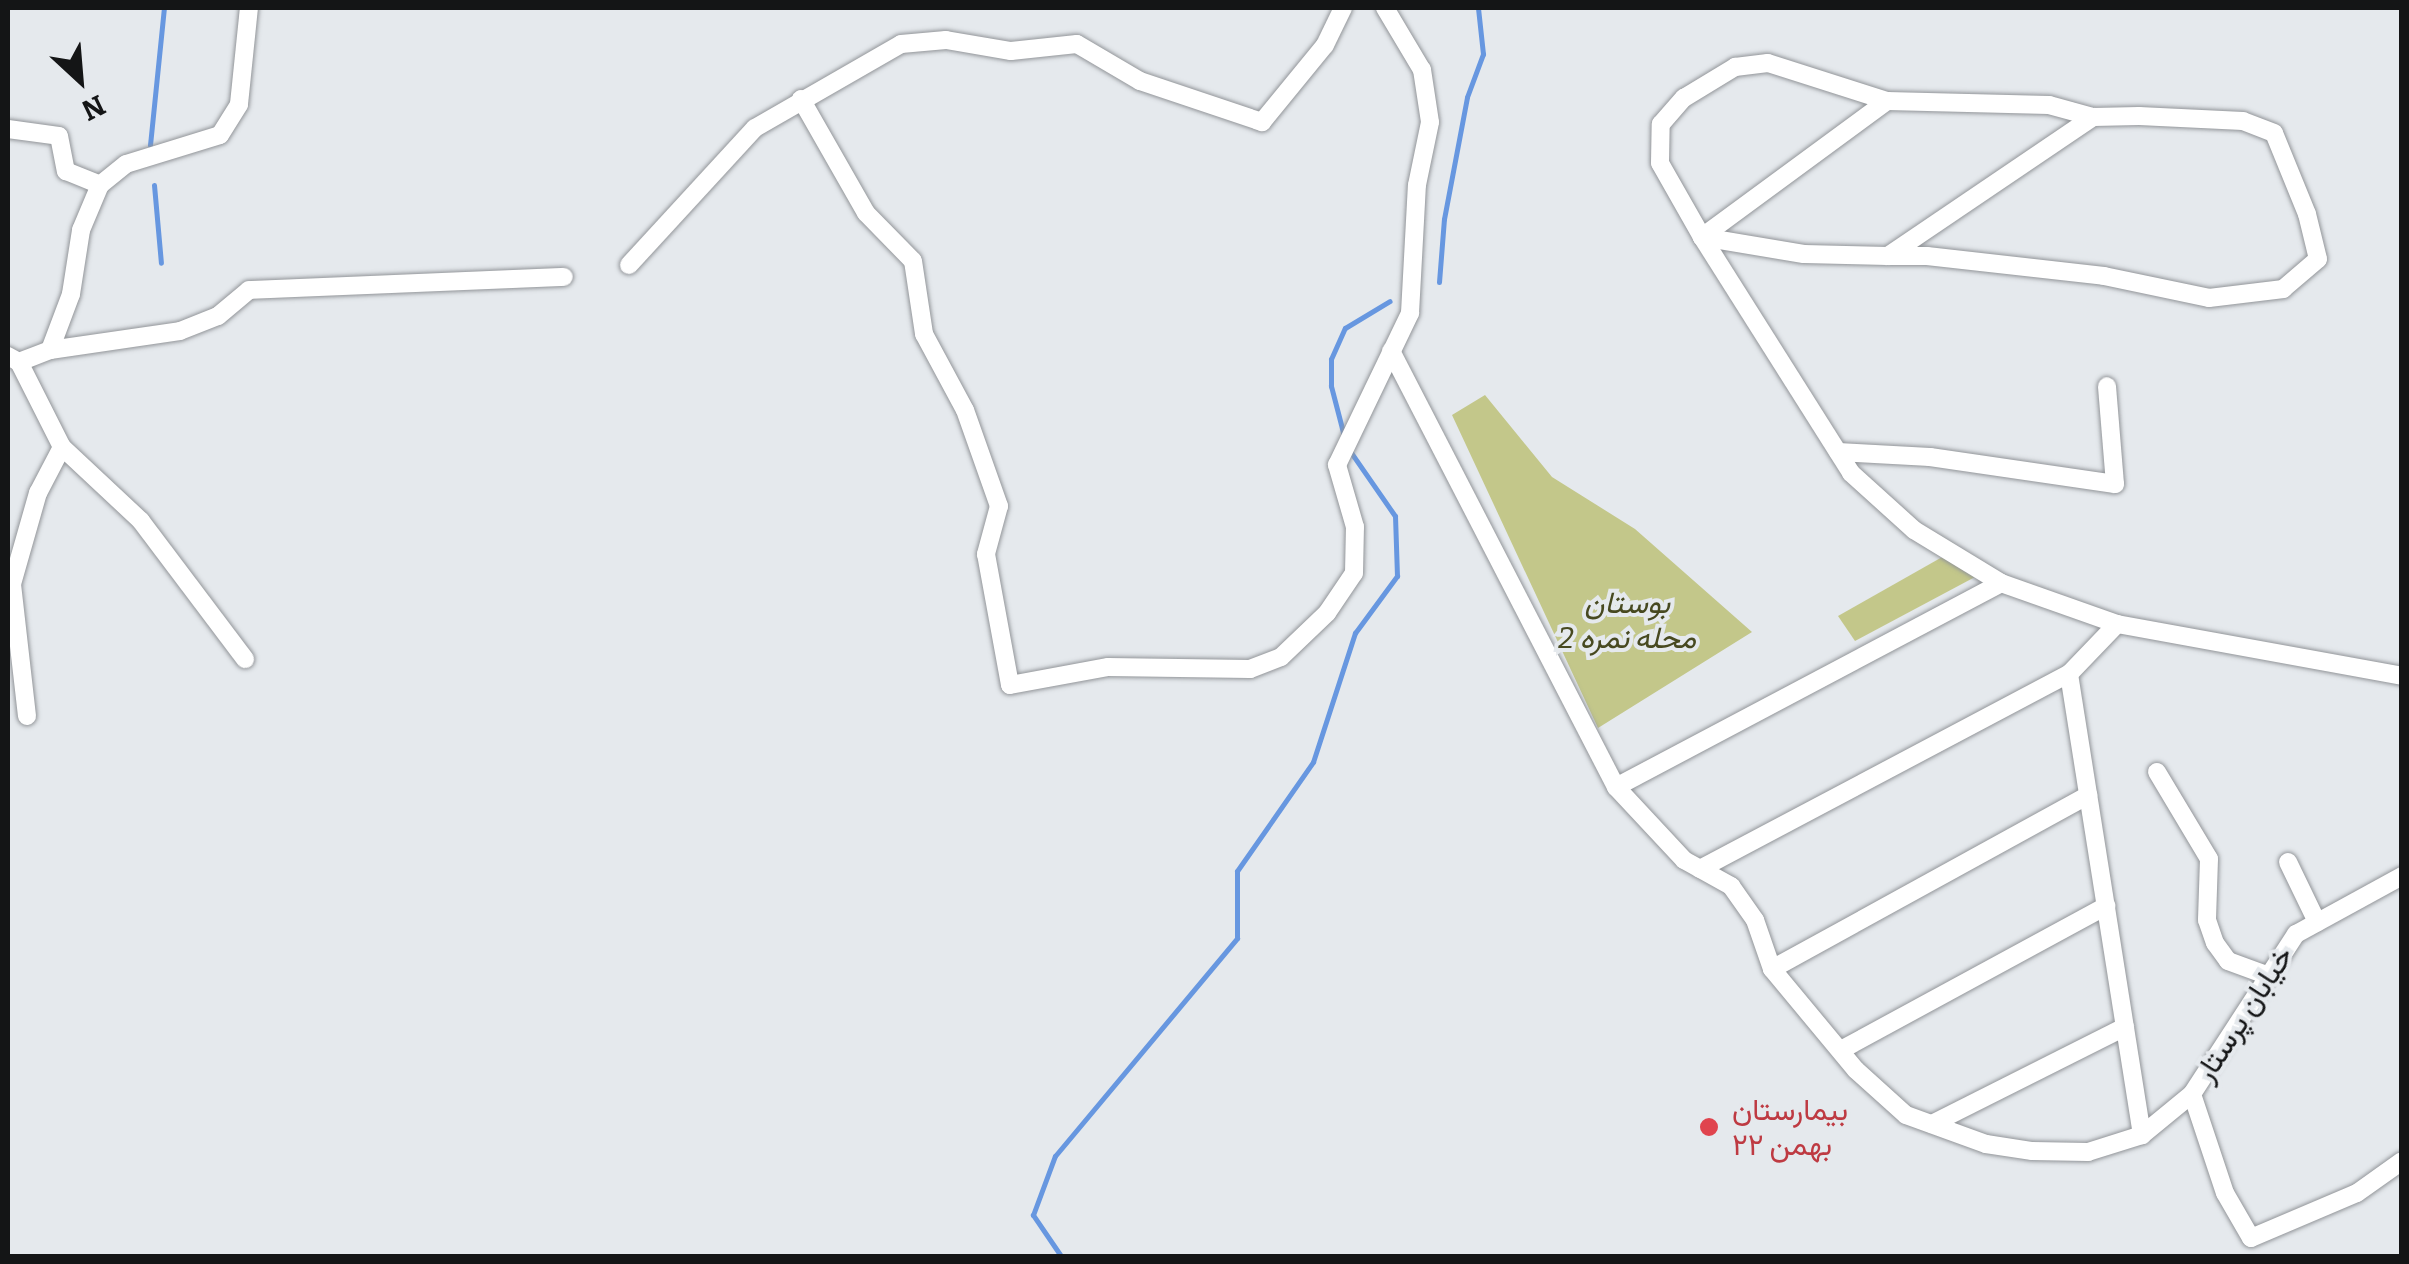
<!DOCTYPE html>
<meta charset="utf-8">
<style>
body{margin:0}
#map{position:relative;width:2409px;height:1264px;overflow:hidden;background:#e5e9ed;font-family:Bitter,Vazirmatn,serif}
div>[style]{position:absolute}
.green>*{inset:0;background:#c3c78a}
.stream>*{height:5px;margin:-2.5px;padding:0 2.5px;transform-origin:2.5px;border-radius:2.5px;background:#6797e0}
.roads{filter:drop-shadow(0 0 2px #929599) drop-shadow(0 0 2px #929599)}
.minor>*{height:18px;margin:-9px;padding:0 9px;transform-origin:9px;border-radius:9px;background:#fff}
.dots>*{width:28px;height:28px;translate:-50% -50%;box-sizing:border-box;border:5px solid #e5e9ed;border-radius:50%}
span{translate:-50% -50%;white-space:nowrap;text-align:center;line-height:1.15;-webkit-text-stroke:8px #e5e9ed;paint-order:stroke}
.park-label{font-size:30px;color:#474920;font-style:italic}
.street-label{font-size:30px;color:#141516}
.health-label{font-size:30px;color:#be3a42}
.left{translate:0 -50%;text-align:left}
.frame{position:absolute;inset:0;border:10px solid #141516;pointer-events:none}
.north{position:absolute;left:30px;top:30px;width:100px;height:100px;-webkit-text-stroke:8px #e5e9ed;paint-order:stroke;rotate:154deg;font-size:28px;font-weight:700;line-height:40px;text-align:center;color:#141516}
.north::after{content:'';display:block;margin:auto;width:35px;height:45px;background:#141516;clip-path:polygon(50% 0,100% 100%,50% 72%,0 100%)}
</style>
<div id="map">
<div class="green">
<i style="clip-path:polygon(1485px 395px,1552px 477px,1635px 529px,1752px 632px,1598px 728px,1452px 415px)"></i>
<i style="clip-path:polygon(1944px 556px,1975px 577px,1855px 641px,1838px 616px)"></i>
</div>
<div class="stream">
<i style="left:150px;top:145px;width:138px;rotate:-84.2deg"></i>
<i style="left:154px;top:185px;width:78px;rotate:84.9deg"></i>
<i style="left:1439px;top:282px;width:63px;rotate:-85.5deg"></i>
<i style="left:1444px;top:219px;width:124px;rotate:-79.3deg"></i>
<i style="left:1467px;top:97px;width:46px;rotate:-69.6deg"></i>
<i style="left:1483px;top:54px;width:46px;rotate:-96.2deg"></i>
<i style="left:1344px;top:436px;width:52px;rotate:-104.6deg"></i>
<i style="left:1331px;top:386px;width:27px;rotate:-90deg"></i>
<i style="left:1331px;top:359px;width:34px;rotate:-66deg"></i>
<i style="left:1345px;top:328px;width:52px;rotate:-31deg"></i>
<i style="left:1061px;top:1256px;width:50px;rotate:-124.3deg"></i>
<i style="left:1033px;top:1215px;width:63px;rotate:-69.6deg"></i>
<i style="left:1055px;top:1156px;width:284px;rotate:-50.1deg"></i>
<i style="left:1237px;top:938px;width:67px;rotate:-90deg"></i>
<i style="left:1237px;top:871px;width:133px;rotate:-55.1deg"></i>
<i style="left:1313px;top:762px;width:136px;rotate:-72deg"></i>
<i style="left:1355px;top:633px;width:71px;rotate:-53.6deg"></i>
<i style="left:1397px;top:576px;width:60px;rotate:-91.9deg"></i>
<i style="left:1395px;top:516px;width:79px;rotate:-124.7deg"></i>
</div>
<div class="roads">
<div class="minor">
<i style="left:801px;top:99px;width:131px;rotate:60.3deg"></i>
<i style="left:866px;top:213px;width:67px;rotate:45.6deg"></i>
<i style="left:913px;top:261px;width:74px;rotate:81.4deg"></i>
<i style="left:924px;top:334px;width:86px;rotate:61.7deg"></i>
<i style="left:965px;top:410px;width:102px;rotate:70.5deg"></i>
<i style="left:999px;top:506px;width:50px;rotate:105.2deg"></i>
<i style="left:986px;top:554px;width:133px;rotate:79.6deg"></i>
<i style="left:1010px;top:685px;width:100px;rotate:-10.4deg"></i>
<i style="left:1108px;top:667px;width:142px;rotate:0.8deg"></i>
<i style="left:1250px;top:669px;width:33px;rotate:-21deg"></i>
<i style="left:1281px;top:657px;width:64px;rotate:-43.7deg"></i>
<i style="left:1327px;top:613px;width:48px;rotate:-56deg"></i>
<i style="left:1354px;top:573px;width:46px;rotate:-88.8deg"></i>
<i style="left:1355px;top:527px;width:65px;rotate:-106.2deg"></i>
<i style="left:1337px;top:465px;width:169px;rotate:-64.3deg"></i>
<i style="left:1410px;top:313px;width:128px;rotate:-86.9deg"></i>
<i style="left:1417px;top:185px;width:64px;rotate:-78.3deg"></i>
<i style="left:1430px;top:122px;width:53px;rotate:-98.7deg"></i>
<i style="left:1422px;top:70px;width:72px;rotate:-120.8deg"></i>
<i style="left:1887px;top:101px;width:230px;rotate:143.7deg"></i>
<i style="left:1702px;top:237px;width:85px;rotate:-119.6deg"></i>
<i style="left:1660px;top:163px;width:39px;rotate:-89deg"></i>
<i style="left:1661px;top:124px;width:35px;rotate:-49deg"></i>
<i style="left:1684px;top:98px;width:60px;rotate:-31.3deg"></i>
<i style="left:1735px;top:67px;width:33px;rotate:-7deg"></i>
<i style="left:1768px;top:63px;width:125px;rotate:17.7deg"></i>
<i style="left:1887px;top:101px;width:162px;rotate:1.4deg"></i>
<i style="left:2049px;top:105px;width:46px;rotate:15.3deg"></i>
<i style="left:8px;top:129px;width:51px;rotate:7.8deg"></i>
<i style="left:59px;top:136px;width:36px;rotate:79deg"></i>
<i style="left:66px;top:171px;width:37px;rotate:22deg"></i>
<i style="left:100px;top:185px;width:33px;rotate:-39deg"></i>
<i style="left:126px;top:164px;width:98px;rotate:-17.1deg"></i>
<i style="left:220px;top:135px;width:36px;rotate:-58deg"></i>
<i style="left:239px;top:104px;width:97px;rotate:-84.1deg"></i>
<i style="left:1702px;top:237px;width:103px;rotate:9.5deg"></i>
<i style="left:1804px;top:254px;width:84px;rotate:1.4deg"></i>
<i style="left:1888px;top:256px;width:39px"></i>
<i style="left:1927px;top:256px;width:178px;rotate:6.4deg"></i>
<i style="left:2104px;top:276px;width:107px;rotate:11.8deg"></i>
<i style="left:2209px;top:298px;width:75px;rotate:-6.9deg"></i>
<i style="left:2283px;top:289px;width:46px;rotate:-40.6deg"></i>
<i style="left:2318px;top:259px;width:46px;rotate:-103.7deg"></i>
<i style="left:2307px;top:214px;width:87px;rotate:-112.2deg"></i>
<i style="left:2274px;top:133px;width:33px;rotate:-159deg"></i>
<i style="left:2243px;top:121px;width:104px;rotate:-177.2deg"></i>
<i style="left:2139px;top:116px;width:46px;rotate:178.8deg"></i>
<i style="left:2093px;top:117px;width:248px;rotate:145.9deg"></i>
<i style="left:1702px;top:237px;width:279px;rotate:57.7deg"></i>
<i style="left:1851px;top:473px;width:85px;rotate:42.1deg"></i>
<i style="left:1914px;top:530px;width:102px;rotate:31.3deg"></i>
<i style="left:2001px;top:583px;width:123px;rotate:19.5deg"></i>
<i style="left:2117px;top:624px;width:290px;rotate:10.3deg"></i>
<i style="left:629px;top:265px;width:186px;rotate:-47.4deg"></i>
<i style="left:755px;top:128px;width:168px;rotate:-29.9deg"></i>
<i style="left:901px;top:44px;width:45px;rotate:-5.1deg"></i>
<i style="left:946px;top:40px;width:66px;rotate:9.6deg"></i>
<i style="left:1011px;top:51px;width:66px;rotate:-6.1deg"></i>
<i style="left:1077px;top:44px;width:73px;rotate:30.4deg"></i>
<i style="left:1140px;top:81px;width:129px;rotate:18.6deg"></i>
<i style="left:1262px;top:122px;width:99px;rotate:-50.7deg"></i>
<i style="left:1325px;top:45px;width:41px;rotate:-64.1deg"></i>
<i style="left:50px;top:350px;width:131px;rotate:-8.3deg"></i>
<i style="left:180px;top:331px;width:41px;rotate:-21.5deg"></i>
<i style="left:218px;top:316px;width:40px;rotate:-40deg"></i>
<i style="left:249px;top:290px;width:315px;rotate:-2.4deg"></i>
<i style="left:1391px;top:351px;width:491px;rotate:62.7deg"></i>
<i style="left:1616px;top:787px;width:100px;rotate:47deg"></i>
<i style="left:1684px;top:860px;width:54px;rotate:29deg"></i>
<i style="left:1731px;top:886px;width:42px;rotate:54.8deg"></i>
<i style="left:1755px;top:920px;width:52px;rotate:70.9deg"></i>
<i style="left:1772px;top:969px;width:131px;rotate:50.3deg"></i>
<i style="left:1856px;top:1070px;width:67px;rotate:42deg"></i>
<i style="left:1906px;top:1115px;width:85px;rotate:19.9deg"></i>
<i style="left:1986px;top:1144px;width:47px;rotate:8.7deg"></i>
<i style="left:2032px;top:1151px;width:56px;rotate:1deg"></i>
<i style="left:2088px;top:1152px;width:57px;rotate:-17.5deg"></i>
<i style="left:2142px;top:1135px;width:65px;rotate:-39.4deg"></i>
<i style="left:2192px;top:1094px;width:191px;rotate:-57deg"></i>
<i style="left:2296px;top:934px;width:121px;rotate:-28.7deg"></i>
<i style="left:8px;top:356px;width:13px;rotate:29deg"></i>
<i style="left:19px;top:362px;width:33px;rotate:-21deg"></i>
<i style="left:50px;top:350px;width:60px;rotate:-69.4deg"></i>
<i style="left:71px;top:294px;width:65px;rotate:-81.1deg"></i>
<i style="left:81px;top:230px;width:49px;rotate:-67.1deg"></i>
<i style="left:19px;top:362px;width:95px;rotate:63.2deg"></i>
<i style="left:62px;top:447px;width:108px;rotate:43.1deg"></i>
<i style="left:141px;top:521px;width:173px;rotate:53deg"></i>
<i style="left:1838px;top:452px;width:92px;rotate:3.1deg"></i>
<i style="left:1930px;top:457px;width:187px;rotate:8.3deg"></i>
<i style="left:2115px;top:484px;width:98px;rotate:-94.7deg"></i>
<i style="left:2117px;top:624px;width:69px;rotate:133.8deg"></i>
<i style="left:2069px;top:674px;width:467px;rotate:81deg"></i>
<i style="left:27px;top:716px;width:133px;rotate:-96.5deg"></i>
<i style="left:12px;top:584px;width:95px;rotate:-74.1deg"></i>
<i style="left:38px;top:493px;width:52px;rotate:-62.4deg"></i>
<i style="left:2157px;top:772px;width:101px;rotate:59.1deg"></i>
<i style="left:2209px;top:859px;width:61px;rotate:91.9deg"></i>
<i style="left:2207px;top:920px;width:24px;rotate:71deg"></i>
<i style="left:2215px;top:943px;width:22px;rotate:54deg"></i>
<i style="left:2228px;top:961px;width:40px;rotate:20.2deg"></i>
<i style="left:1616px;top:787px;width:436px;rotate:-27.9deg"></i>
<i style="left:2288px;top:862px;width:67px;rotate:64.2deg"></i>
<i style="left:1700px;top:869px;width:417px;rotate:-27.9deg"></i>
<i style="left:1772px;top:969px;width:361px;rotate:-28.8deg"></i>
<i style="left:1841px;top:1050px;width:302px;rotate:-28.5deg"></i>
<i style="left:2192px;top:1094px;width:104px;rotate:71.6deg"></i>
<i style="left:2225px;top:1193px;width:52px;rotate:60deg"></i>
<i style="left:2251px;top:1238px;width:115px;rotate:-23deg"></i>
<i style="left:2357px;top:1193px;width:55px;rotate:-35.4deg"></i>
<i style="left:1932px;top:1124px;width:216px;rotate:-26.7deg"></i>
</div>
</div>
<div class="dots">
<i style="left:1709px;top:1127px;background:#e0444e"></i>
</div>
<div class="park-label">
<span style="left:1627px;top:620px">بوستان<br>محله نمره 2</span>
</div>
<div class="street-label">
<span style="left:2244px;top:1014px;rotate:-57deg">خیابان پرستار</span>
</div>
<div class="health-label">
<span class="left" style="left:1732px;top:1127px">بیمارستان<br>۲۲ بهمن</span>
</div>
<div class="frame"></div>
<div class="north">N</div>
</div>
